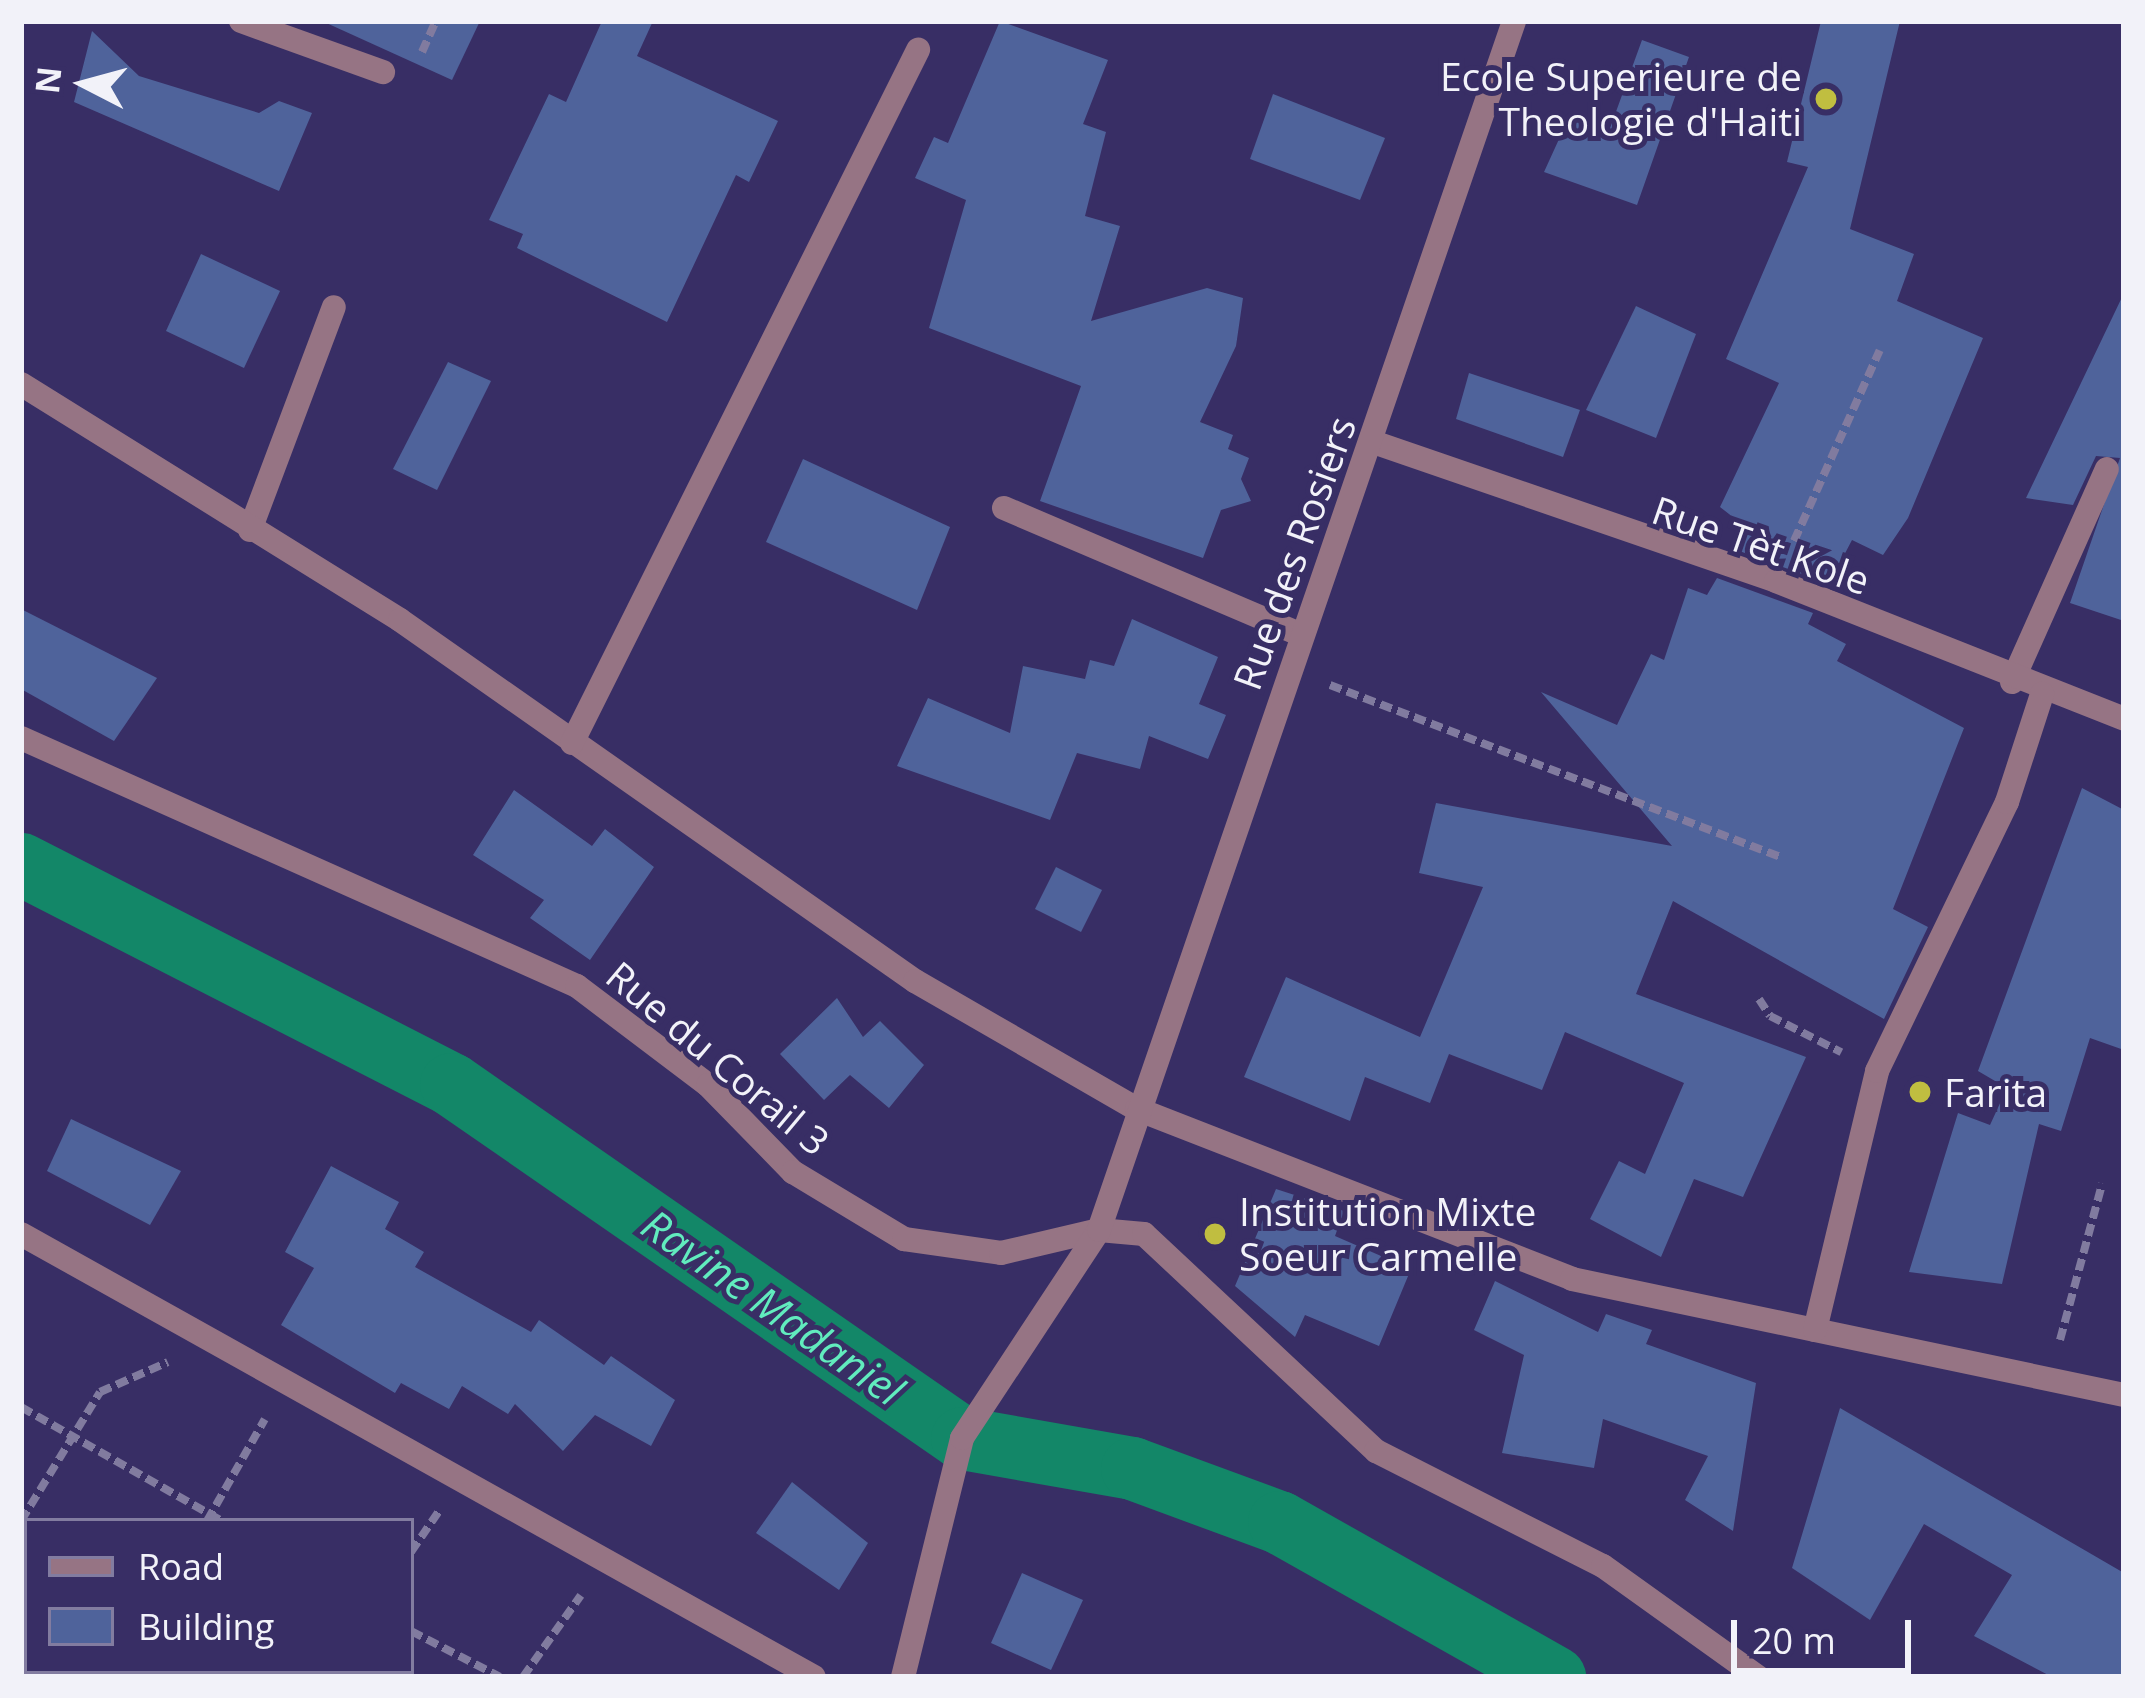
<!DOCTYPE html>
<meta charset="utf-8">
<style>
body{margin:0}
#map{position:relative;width:2145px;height:1698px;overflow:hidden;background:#382e65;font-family:"Open Sans",sans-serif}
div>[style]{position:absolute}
.canal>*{height:63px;margin:-31.5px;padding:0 31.5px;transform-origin:31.5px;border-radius:31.5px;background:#138768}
.building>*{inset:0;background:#4f639b}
.path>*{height:8px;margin-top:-4px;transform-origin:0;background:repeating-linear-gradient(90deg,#817b9f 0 12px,transparent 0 18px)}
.lane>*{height:24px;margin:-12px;padding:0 12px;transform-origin:12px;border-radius:12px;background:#967484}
.street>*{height:24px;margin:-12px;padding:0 12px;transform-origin:12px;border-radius:12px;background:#967484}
.dots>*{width:33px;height:33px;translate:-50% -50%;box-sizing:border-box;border:6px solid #382e65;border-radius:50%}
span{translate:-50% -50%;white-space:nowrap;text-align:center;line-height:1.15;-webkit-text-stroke:10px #382e65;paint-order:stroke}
.poi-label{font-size:39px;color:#f2f2f9}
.right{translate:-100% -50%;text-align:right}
.left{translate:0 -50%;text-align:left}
.street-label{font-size:39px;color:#f2f2f9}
.water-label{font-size:42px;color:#61ecbe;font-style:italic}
.frame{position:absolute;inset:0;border:24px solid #f2f2f9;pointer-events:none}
.legend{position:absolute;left:24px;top:1518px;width:390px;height:156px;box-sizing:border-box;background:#382e65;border:3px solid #827ca0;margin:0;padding:15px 21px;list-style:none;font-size:36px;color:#f2f2f9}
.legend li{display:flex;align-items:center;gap:24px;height:60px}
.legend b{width:60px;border:3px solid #827ca0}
.north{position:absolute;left:24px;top:24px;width:120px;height:120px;-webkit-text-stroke:9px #382e65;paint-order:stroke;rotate:276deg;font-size:33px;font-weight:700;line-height:48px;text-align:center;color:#f2f2f9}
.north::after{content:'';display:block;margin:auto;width:42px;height:54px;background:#f2f2f9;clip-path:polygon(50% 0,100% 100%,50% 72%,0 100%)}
.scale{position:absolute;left:1731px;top:1620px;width:180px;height:54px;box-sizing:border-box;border:6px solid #f2f2f9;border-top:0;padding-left:15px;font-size:36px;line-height:42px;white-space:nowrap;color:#f2f2f9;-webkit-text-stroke:9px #382e65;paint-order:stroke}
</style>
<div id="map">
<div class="canal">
<i style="left:21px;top:864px;width:483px;rotate:27.1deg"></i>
<i style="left:451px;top:1084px;width:622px;rotate:34.71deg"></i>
<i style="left:962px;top:1438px;width:173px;rotate:10deg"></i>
<i style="left:1132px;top:1468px;width:157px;rotate:20.2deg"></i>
<i style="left:1279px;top:1522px;width:316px;rotate:29.4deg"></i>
</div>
<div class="building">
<i style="clip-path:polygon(322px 21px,480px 21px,452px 80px)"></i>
<i style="clip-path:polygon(602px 21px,653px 21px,637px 56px,778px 121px,749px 182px,736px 175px,667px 322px,517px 248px,523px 234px,489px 220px,549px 94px,566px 102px)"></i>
<i style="clip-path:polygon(1000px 21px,1108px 60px,1083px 124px,1106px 132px,1085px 216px,1120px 226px,1091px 321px,1207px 288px,1243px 298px,1236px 346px,1200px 422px,1233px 435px,1228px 449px,1249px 458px,1241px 479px,1251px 501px,1221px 510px,1203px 558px,1040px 501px,1081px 386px,929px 328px,966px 200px,915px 178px,934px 137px,948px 143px)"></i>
<i style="clip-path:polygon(1821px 21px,1900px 21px,1850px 229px,1914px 254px,1897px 301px,1983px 338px,1908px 518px,1883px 555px,1852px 540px,1829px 584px,1734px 549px,1747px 528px,1720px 507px,1779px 383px,1726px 359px,1808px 167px,1787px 162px)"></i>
<i style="clip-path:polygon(92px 31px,139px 76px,259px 113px,279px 101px,312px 113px,279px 191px,74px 102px)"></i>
<i style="clip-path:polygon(1642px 40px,1689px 57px,1637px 205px,1544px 172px,1570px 115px,1609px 131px)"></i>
<i style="clip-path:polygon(1273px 94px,1385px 138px,1360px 200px,1250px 159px)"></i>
<i style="clip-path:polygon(201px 254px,280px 291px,244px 368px,166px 331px)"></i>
<i style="clip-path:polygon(2124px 293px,2124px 621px,2070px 603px,2120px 458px,2096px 456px,2073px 505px,2026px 498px)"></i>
<i style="clip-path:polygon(1636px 306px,1696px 334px,1656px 438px,1586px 410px)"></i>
<i style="clip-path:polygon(448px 362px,491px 381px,437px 490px,393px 469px)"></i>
<i style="clip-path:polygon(1469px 373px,1580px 410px,1563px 457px,1456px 419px)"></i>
<i style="clip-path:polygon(803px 459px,950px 527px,917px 610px,766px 542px)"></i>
<i style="clip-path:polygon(1717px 578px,1813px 613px,1808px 624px,1846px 644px,1837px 661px,1964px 728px,1893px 909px,1928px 927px,1884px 1019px,1673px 901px,1636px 994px,1806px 1057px,1743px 1197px,1694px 1179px,1661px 1257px,1590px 1219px,1619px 1161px,1645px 1174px,1684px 1083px,1565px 1032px,1542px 1090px,1449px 1054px,1430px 1103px,1365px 1077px,1350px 1121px,1244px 1077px,1286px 977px,1420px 1037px,1483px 887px,1419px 873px,1436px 803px,1672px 846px,1541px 692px,1617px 725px,1651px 654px,1664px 660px,1688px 588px,1707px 595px)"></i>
<i style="clip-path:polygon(21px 609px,157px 678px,114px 741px,21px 689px)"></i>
<i style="clip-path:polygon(1132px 619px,1218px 657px,1199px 704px,1226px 715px,1208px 759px,1149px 736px,1140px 769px,1077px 753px,1050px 820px,897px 766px,928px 698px,1010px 733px,1023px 666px,1085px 679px,1090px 660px,1114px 666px)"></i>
<i style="clip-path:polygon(2082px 788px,2124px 810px,2124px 1050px,2090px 1038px,2061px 1131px,2039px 1124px,2002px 1284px,1909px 1272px,1958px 1113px,1990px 1125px,2007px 1088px,1978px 1071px)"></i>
<i style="clip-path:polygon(514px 790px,592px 846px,605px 829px,654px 867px,590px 960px,530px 918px,544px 900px,473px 855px)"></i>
<i style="clip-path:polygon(1056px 867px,1102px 890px,1081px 932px,1035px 909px)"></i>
<i style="clip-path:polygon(837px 998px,863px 1037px,880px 1021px,924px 1065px,889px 1108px,850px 1075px,824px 1100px,780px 1054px)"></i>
<i style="clip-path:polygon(71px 1119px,181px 1171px,150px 1225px,47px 1171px)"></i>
<i style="clip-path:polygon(331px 1166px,399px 1202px,385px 1229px,424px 1252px,415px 1267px,531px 1332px,539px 1320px,604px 1365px,611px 1356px,675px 1400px,651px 1446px,595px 1415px,563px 1451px,515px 1404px,508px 1414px,462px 1386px,449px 1409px,401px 1383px,395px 1393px,281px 1325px,314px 1268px,285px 1252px)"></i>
<i style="clip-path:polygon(1276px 1189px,1344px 1211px,1335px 1236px,1411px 1269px,1379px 1346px,1305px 1315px,1295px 1337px,1235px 1286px)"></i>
<i style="clip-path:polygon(1495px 1281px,1598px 1332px,1606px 1314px,1652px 1330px,1646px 1344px,1756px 1383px,1733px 1531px,1685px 1500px,1708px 1456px,1603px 1419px,1594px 1468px,1502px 1453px,1524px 1355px,1474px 1330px)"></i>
<i style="clip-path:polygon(1840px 1408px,2124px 1573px,2124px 1677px,2052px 1677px,1974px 1636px,2012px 1575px,1924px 1524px,1870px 1620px,1792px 1568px)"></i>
<i style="clip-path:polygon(792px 1482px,868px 1543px,839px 1590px,756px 1533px)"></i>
<i style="clip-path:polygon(1022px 1573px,1083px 1600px,1051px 1670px,991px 1643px)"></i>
</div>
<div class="path">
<i style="left:422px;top:52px;width:34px;rotate:-66deg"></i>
<i style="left:1794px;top:541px;width:209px;rotate:-65.8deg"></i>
<i style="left:1330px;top:685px;width:483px;rotate:20.9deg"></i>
<i style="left:1759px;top:999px;width:20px;rotate:57deg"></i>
<i style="left:1770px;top:1016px;width:80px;rotate:26.9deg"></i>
<i style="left:2060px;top:1340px;width:162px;rotate:-74.9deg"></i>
<i style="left:21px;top:1407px;width:231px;rotate:29.6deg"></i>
<i style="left:21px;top:1521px;width:151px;rotate:-58.5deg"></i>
<i style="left:100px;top:1392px;width:74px;rotate:-23.8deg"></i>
<i style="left:207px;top:1521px;width:117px;rotate:-60.4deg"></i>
<i style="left:411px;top:1552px;width:50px;rotate:-55.7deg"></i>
<i style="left:411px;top:1631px;width:100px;rotate:27.3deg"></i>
<i style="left:120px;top:1677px;width:7px;rotate:-63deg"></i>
<i style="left:331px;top:1677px;width:7px;rotate:-56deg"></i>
<i style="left:523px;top:1677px;width:100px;rotate:-54.7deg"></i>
</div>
<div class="lane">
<i style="left:1004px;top:508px;width:324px;rotate:23.1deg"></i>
<i style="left:250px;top:530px;width:238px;rotate:-69.4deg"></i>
<i style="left:2012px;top:682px;width:233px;rotate:-66deg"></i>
</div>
<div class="street">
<i style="left:241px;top:21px;width:151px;rotate:19.8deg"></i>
<i style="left:21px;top:384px;width:446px;rotate:31.9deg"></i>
<i style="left:400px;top:620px;width:629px;rotate:35.03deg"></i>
<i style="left:915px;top:981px;width:256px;rotate:30deg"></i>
<i style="left:1137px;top:1109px;width:467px;rotate:21.3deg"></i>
<i style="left:1572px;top:1279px;width:564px;rotate:11.87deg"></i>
<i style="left:1373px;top:442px;width:426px;rotate:19deg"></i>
<i style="left:1776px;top:581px;width:374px;rotate:21.6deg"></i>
<i style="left:21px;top:738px;width:609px;rotate:24.04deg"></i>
<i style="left:577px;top:986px;width:164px;rotate:37.1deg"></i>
<i style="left:708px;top:1085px;width:122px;rotate:45.7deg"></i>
<i style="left:793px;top:1172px;width:130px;rotate:31.1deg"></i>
<i style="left:904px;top:1239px;width:98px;rotate:8.2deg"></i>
<i style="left:1001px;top:1253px;width:101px;rotate:-13.2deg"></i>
<i style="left:1099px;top:1230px;width:45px;rotate:5.1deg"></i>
<i style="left:1144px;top:1234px;width:318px;rotate:43.1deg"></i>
<i style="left:1376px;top:1451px;width:254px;rotate:26.9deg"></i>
<i style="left:1603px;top:1566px;width:191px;rotate:35.6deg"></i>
<i style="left:572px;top:743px;width:775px;rotate:-63.47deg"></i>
<i style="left:21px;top:1234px;width:908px;rotate:29.19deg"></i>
<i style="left:1815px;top:1330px;width:266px;rotate:-76.5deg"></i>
<i style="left:1877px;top:1071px;width:299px;rotate:-64.2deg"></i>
<i style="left:2007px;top:802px;width:114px;rotate:-72deg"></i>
<i style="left:903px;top:1677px;width:246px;rotate:-76.1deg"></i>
<i style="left:962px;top:1438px;width:249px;rotate:-56.6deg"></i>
<i style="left:1099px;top:1230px;width:1278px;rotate:-71.05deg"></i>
</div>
<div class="dots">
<i style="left:1826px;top:99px;background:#c0be40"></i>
<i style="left:1920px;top:1092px;background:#c0be40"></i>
<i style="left:1215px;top:1234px;background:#c0be40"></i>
</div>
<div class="poi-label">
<span class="right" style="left:1802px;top:99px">Ecole Superieure de<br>Theologie d'Haiti</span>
<span class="left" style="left:1944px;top:1092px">Farita</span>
<span class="left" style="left:1239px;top:1234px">Institution Mixte<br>Soeur Carmelle</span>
</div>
<div class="street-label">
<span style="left:1761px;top:545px;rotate:19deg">Rue Tèt Kole</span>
<span style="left:1294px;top:553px;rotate:-70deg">Rue des Rosiers</span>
<span style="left:718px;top:1058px;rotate:40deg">Rue du Corail 3</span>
</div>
<div class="water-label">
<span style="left:773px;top:1307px;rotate:35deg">Ravine Madaniel</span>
</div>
<div class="frame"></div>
<ul class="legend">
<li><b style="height:15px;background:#967484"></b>Road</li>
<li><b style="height:33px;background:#4f639b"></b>Building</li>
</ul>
<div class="north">N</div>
<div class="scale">20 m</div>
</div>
